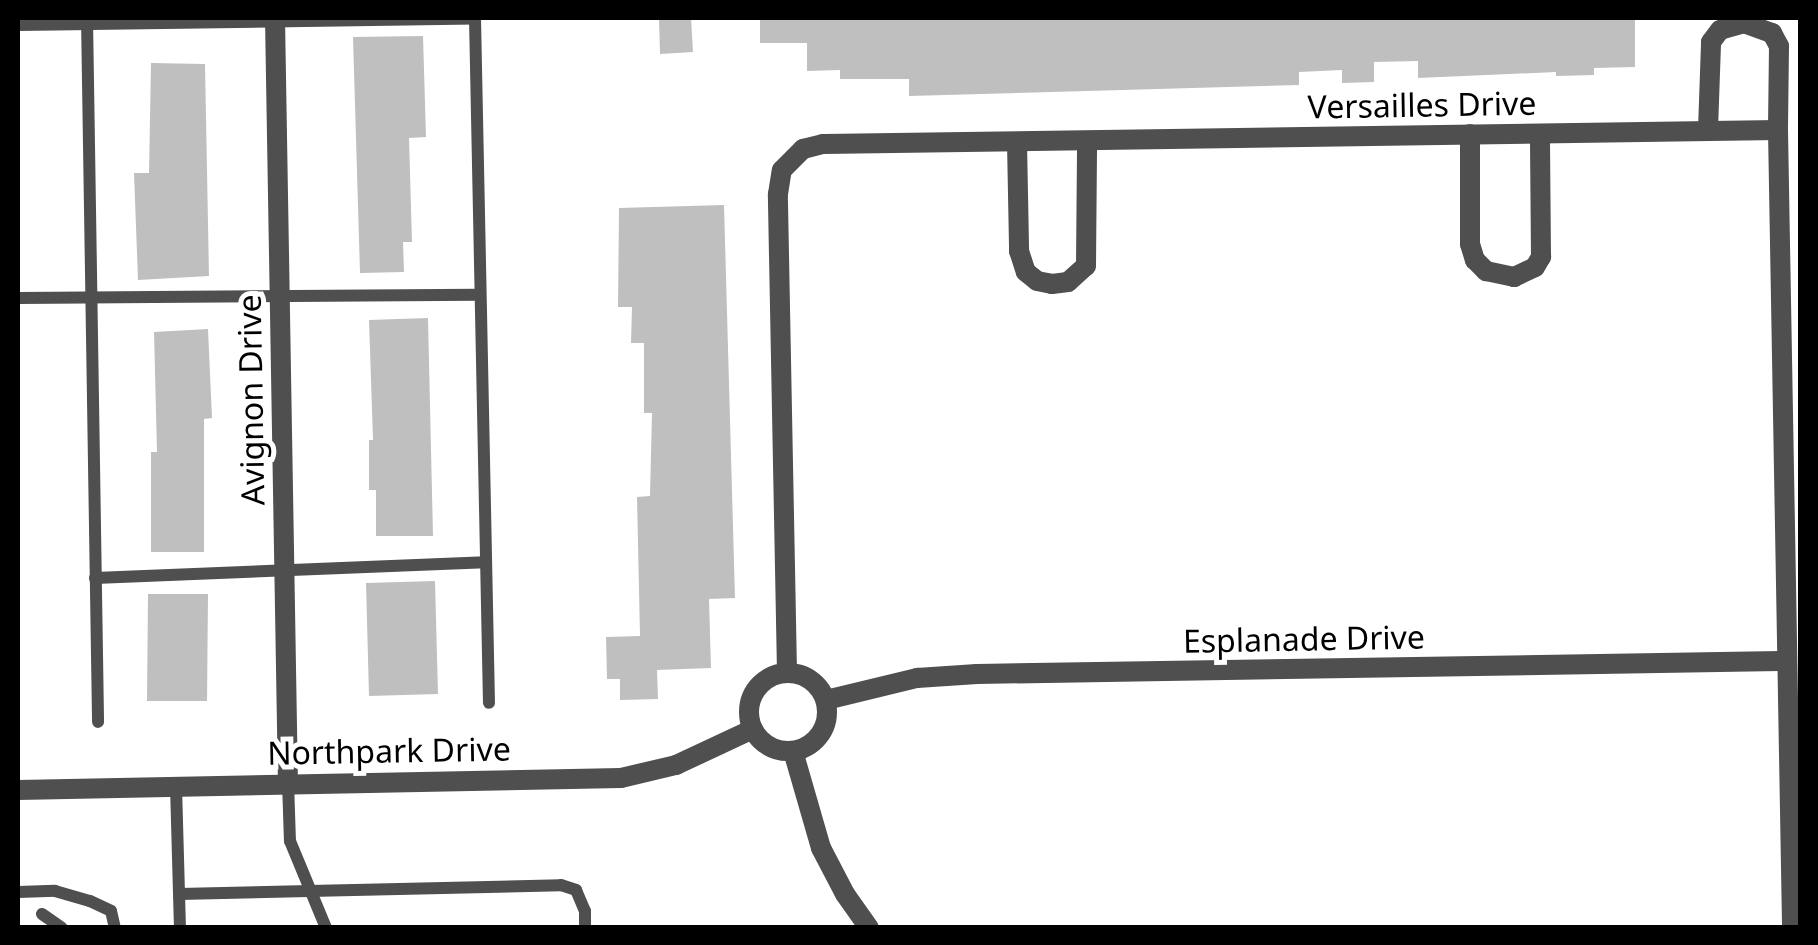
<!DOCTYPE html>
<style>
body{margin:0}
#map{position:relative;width:1818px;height:945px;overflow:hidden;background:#fff;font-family:"Noto Sans",sans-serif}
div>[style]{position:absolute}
.building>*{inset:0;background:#bfbfbf}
.lane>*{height:12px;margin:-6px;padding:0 6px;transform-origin:6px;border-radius:6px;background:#4f4f4f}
.street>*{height:20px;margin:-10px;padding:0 10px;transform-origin:10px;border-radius:10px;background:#4f4f4f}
.street>.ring{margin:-10px;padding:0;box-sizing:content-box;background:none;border:20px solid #4f4f4f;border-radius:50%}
span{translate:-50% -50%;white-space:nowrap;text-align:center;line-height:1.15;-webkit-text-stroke:10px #fff;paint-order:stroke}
.street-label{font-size:32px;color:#000}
.frame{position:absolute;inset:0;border:20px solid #000;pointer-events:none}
</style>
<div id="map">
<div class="building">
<i style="clip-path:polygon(659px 18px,691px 18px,693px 52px,660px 54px)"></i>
<i style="clip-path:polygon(760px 18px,1635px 18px,1635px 67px,1594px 68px,1594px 75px,1556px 76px,1556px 72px,1418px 78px,1418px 61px,1374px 62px,1374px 82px,1342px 83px,1342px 70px,1299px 72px,1299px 85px,909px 96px,909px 79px,840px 79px,840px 70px,807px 71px,807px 43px,760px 43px)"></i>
<i style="clip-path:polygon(423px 36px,426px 137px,409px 138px,412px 242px,403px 242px,404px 272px,360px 273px,353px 37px)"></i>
<i style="clip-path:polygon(151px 63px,205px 64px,209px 276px,138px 280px,134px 173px,149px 173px)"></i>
<i style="clip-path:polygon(724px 205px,735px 598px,709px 599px,711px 668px,657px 670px,658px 699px,620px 700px,620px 679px,607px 679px,606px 637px,640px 636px,637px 497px,650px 496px,652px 413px,644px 413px,644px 343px,631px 343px,632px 307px,618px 307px,619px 208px)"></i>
<i style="clip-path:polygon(428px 318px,433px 536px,376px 536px,376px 490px,369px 490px,369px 440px,373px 440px,369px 320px)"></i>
<i style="clip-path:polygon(208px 329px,212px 418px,204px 419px,204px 552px,151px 552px,151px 452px,157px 452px,154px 332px)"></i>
<i style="clip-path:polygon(435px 581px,438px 694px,369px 696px,366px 583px)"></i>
<i style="clip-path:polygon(148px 594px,208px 594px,207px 701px,147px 701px)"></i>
</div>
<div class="lane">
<i style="left:87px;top:18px;width:704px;rotate:89.1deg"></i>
<i style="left:475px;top:18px;width:685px;rotate:88.83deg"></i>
<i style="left:18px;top:25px;width:457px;rotate:-0.8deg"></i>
<i style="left:18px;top:298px;width:460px;rotate:-0.4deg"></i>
<i style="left:95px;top:578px;width:390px;rotate:-2.3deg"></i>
<i style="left:288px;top:782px;width:59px;rotate:88.1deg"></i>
<i style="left:290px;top:841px;width:94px;rotate:67.5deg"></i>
<i style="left:176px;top:786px;width:142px;rotate:88.4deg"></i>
<i style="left:18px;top:892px;width:37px;rotate:-2deg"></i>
<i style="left:55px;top:891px;width:36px;rotate:16deg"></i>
<i style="left:90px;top:901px;width:23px;rotate:25deg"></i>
<i style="left:111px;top:911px;width:17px;rotate:77deg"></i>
<i style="left:179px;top:894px;width:382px;rotate:-1.3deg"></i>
<i style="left:561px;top:885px;width:16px;rotate:18deg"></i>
<i style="left:576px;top:890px;width:23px;rotate:67deg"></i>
<i style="left:585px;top:911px;width:17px;rotate:90deg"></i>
<i style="left:42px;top:914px;width:24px;rotate:35deg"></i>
</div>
<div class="street">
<i style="left:275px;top:18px;width:764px;rotate:89.03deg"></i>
<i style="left:1708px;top:130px;width:88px;rotate:-88deg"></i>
<i style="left:1711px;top:42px;width:15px;rotate:-53deg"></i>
<i style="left:1720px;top:30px;width:25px;rotate:-16deg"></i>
<i style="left:1744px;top:23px;width:30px;rotate:20deg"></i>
<i style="left:1772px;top:33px;width:15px;rotate:62deg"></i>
<i style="left:1779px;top:46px;width:84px;rotate:90.7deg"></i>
<i style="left:1470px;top:134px;width:110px;rotate:90deg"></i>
<i style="left:1470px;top:244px;width:17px;rotate:73deg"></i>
<i style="left:1475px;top:260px;width:16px;rotate:45deg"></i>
<i style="left:1486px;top:271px;width:29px;rotate:12deg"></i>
<i style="left:1514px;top:277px;width:23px;rotate:-25deg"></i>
<i style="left:1535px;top:267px;width:12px;rotate:-59deg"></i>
<i style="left:1541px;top:257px;width:123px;rotate:-90.5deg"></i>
<i style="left:1017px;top:142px;width:109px;rotate:88.9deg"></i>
<i style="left:1019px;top:251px;width:22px;rotate:72deg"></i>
<i style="left:1026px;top:272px;width:14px;rotate:39deg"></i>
<i style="left:1037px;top:281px;width:15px;rotate:11deg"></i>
<i style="left:1052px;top:284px;width:16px;rotate:-7deg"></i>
<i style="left:1068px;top:282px;width:24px;rotate:-42deg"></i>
<i style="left:1086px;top:266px;width:125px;rotate:-89.5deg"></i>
<i style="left:787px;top:672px;width:478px;rotate:-91.1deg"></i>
<i style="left:778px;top:194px;width:24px;rotate:-81deg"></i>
<i style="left:782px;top:170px;width:30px;rotate:-45deg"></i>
<i style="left:803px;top:149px;width:21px;rotate:-14deg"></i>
<i style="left:823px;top:144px;width:955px;rotate:-0.84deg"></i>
<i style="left:1778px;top:130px;width:798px;rotate:88.99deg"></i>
<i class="ring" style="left:749px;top:673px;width:58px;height:58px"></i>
<i style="left:826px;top:700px;width:94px;rotate:-13.6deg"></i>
<i style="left:917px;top:678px;width:60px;rotate:-3.8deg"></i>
<i style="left:977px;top:674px;width:808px;rotate:-0.92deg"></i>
<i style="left:793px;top:751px;width:101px;rotate:73.9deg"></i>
<i style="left:821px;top:848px;width:52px;rotate:62.4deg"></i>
<i style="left:845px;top:894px;width:42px;rotate:54.8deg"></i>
<i style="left:18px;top:790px;width:603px;rotate:-1.14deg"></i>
<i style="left:621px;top:778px;width:57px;rotate:-13.3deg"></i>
<i style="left:676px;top:765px;width:85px;rotate:-25.1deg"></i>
</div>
<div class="street-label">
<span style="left:1422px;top:105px;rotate:-1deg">Versailles Drive</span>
<span style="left:251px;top:400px;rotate:-91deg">Avignon Drive</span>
<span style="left:1304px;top:639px;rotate:-1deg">Esplanade Drive</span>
<span style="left:389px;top:751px;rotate:-1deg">Northpark Drive</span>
</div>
<div class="frame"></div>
</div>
